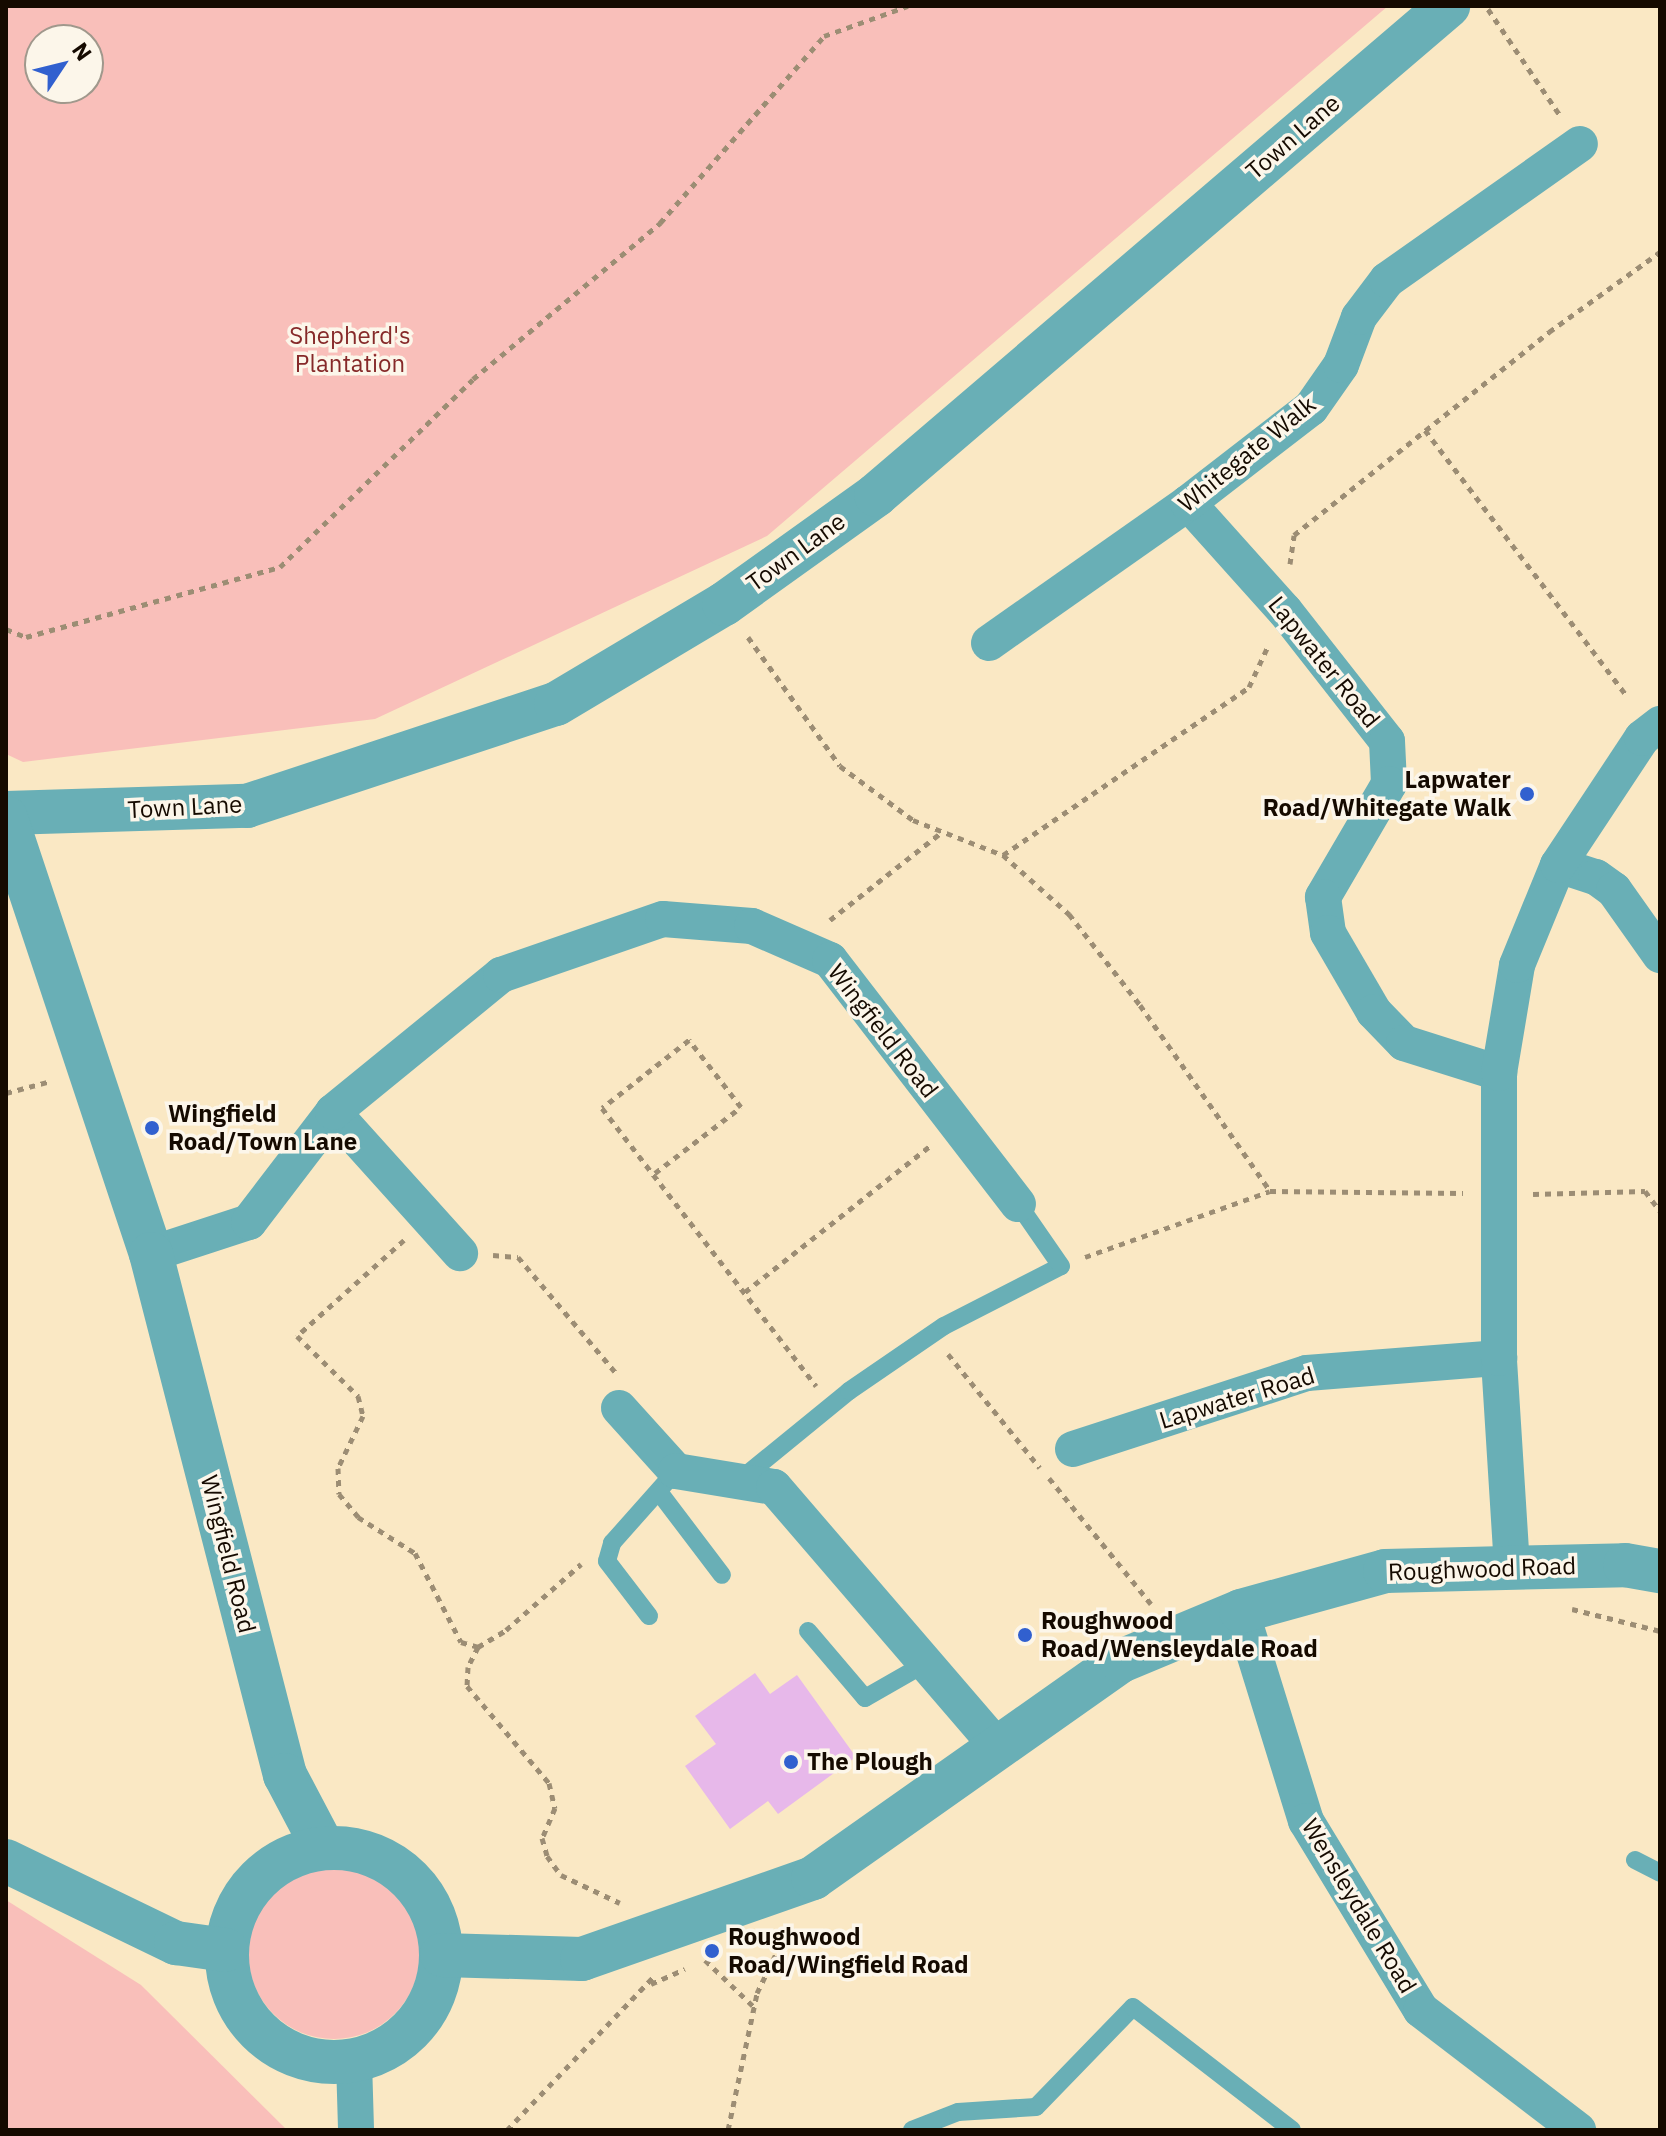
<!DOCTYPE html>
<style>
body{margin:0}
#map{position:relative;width:1666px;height:2136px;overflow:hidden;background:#fae8c4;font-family:"IBM Plex Sans",sans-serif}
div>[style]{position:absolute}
.green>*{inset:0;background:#f9bfba}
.round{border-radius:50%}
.building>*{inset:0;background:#e7b8ea}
.path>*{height:5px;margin-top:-2.5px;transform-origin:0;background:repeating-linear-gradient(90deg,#9c8d74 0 6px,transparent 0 12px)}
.service>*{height:18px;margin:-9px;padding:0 9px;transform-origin:9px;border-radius:9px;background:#69afb6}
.minor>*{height:36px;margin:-18px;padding:0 18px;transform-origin:18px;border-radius:18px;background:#69afb6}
.tertiary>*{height:44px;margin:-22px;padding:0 22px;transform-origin:22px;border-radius:22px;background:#69afb6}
.tertiary>.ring{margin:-22px;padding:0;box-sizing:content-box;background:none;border:44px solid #69afb6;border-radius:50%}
.dots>*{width:22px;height:22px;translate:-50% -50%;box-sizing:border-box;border:4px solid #fcf6ea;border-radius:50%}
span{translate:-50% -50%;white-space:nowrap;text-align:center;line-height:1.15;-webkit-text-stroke:7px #fcf6ea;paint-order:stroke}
.street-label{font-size:24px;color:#150a00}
.park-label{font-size:24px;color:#862929}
.poi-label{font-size:24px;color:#150a00;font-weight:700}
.right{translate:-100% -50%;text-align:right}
.left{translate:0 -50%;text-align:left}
.frame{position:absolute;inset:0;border:8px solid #150a00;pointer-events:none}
.north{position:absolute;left:24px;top:24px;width:80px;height:80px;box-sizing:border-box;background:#fcf6ea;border:2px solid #a0988c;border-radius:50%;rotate:55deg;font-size:22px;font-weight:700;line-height:32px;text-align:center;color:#150a00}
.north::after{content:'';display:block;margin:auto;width:28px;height:36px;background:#3160cf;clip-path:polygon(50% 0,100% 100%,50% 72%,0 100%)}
</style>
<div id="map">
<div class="green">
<i style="clip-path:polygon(evenodd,6px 6px,1388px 6px,767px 536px,375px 719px,23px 762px,6px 754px,6px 6px,40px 40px,88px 40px,88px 88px,40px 88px,40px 40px)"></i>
<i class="round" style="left:248px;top:1867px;width:172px;height:172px"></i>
<i style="clip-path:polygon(6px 1900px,141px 1985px,287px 2130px,6px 2130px)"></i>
</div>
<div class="building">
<i style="clip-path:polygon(755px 1673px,770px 1694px,797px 1675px,856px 1757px,778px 1814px,768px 1801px,730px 1829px,685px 1766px,716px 1744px,695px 1716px)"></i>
</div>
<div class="path">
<i style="left:1488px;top:9px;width:130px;rotate:55.9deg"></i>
<i style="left:1425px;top:430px;width:333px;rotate:52.8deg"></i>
<i style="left:1290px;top:564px;width:29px;rotate:-82deg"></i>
<i style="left:1294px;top:535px;width:326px;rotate:-38.5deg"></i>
<i style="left:1549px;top:332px;width:137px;rotate:-35.8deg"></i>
<i style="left:6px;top:629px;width:22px;rotate:22deg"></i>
<i style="left:26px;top:637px;width:263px;rotate:-15.4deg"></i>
<i style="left:280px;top:567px;width:269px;rotate:-44.2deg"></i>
<i style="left:473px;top:379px;width:244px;rotate:-39.8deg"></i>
<i style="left:660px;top:223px;width:249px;rotate:-48.7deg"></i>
<i style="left:824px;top:36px;width:89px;rotate:-19.7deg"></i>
<i style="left:748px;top:637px;width:158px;rotate:54.5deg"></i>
<i style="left:840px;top:766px;width:91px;rotate:36.5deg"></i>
<i style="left:913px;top:820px;width:97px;rotate:21.3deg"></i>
<i style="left:1003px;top:855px;width:89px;rotate:41.8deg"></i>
<i style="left:1069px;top:914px;width:115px;rotate:52deg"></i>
<i style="left:1140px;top:1005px;width:227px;rotate:55deg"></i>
<i style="left:1003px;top:855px;width:298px;rotate:-34.3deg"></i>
<i style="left:1249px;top:687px;width:45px;rotate:-65.1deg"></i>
<i style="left:830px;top:920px;width:142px;rotate:-38.2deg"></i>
<i style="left:6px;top:1093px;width:47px;rotate:-14.9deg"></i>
<i style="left:655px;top:1173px;width:108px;rotate:-37.5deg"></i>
<i style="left:741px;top:1107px;width:85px;rotate:-127.8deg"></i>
<i style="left:689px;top:1040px;width:110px;rotate:142deg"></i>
<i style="left:602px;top:1108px;width:351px;rotate:52.4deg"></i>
<i style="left:1533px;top:1194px;width:112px;rotate:-1.5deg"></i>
<i style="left:1645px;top:1191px;width:25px;rotate:53deg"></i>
<i style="left:404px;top:1240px;width:144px;rotate:138.1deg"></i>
<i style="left:297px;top:1336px;width:86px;rotate:44.5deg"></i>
<i style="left:358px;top:1396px;width:21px;rotate:76deg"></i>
<i style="left:363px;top:1416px;width:58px;rotate:115.7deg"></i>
<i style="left:338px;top:1468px;width:26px;rotate:88deg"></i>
<i style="left:339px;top:1494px;width:30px;rotate:50deg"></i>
<i style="left:358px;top:1517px;width:67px;rotate:32.3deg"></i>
<i style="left:415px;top:1553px;width:100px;rotate:62.7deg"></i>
<i style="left:461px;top:1642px;width:18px;rotate:16deg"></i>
<i style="left:478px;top:1647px;width:33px;rotate:-31deg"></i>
<i style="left:506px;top:1630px;width:100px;rotate:-41.3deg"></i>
<i style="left:493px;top:1255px;width:25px;rotate:5deg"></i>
<i style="left:518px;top:1257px;width:153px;rotate:49.8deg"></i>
<i style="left:1085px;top:1257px;width:196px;rotate:-19.6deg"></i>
<i style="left:1270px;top:1191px;width:193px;rotate:0.6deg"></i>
<i style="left:745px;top:1292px;width:236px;rotate:-38.3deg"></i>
<i style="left:948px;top:1354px;width:146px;rotate:51.1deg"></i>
<i style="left:1049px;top:1478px;width:162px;rotate:51deg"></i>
<i style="left:1572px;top:1609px;width:91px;rotate:14deg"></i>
<i style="left:478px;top:1647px;width:22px;rotate:117deg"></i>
<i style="left:468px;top:1667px;width:19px;rotate:93deg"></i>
<i style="left:467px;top:1686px;width:127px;rotate:49.8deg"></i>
<i style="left:549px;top:1783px;width:26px;rotate:77deg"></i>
<i style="left:555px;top:1808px;width:33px;rotate:113deg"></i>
<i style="left:542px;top:1838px;width:19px;rotate:74deg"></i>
<i style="left:547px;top:1856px;width:24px;rotate:54deg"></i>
<i style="left:561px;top:1875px;width:65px;rotate:25.4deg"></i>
<i style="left:705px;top:1960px;width:68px;rotate:43.8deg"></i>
<i style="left:651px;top:1984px;width:37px;rotate:-24deg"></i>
<i style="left:507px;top:2130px;width:211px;rotate:-46.3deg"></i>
<i style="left:728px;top:2130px;width:140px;rotate:-78deg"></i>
<i style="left:757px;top:1993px;width:71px;rotate:-64.2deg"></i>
</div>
<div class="service">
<i style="left:740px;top:1480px;width:141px;rotate:-39.2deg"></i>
<i style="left:849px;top:1391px;width:115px;rotate:-34.4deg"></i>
<i style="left:944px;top:1326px;width:131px;rotate:-27.1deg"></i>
<i style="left:1061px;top:1266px;width:75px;rotate:-124.7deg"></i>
<i style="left:659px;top:1492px;width:104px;rotate:52.8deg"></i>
<i style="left:649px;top:1616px;width:69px;rotate:-127.4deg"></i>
<i style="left:607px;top:1561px;width:19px;rotate:-74deg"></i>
<i style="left:612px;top:1543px;width:96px;rotate:-48.4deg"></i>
<i style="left:808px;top:1631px;width:88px;rotate:49.6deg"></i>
<i style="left:865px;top:1698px;width:70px;rotate:-29.8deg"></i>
<i style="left:1635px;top:1860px;width:28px;rotate:27deg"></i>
<i style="left:912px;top:2130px;width:49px;rotate:-21.4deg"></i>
<i style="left:958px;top:2112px;width:78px;rotate:-3.7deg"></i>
<i style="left:1036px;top:2107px;width:139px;rotate:-45.9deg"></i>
<i style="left:1133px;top:2007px;width:201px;rotate:37.7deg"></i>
</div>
<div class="minor">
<i style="left:1188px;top:503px;width:145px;rotate:48.1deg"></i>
<i style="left:1285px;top:611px;width:165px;rotate:51.9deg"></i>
<i style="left:1387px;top:741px;width:43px;rotate:87.3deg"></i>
<i style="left:1389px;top:784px;width:131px;rotate:120.3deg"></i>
<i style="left:1323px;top:897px;width:36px;rotate:82deg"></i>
<i style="left:1328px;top:933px;width:91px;rotate:59.8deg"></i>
<i style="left:1374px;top:1012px;width:43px;rotate:45.9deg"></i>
<i style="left:1404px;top:1043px;width:100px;rotate:17.5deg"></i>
<i style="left:989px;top:643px;width:243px;rotate:-35.1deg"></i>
<i style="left:1188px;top:503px;width:155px;rotate:-37.7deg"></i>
<i style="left:1311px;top:408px;width:52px;rotate:-55.1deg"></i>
<i style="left:1341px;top:365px;width:51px;rotate:-69.4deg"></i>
<i style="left:1359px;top:317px;width:46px;rotate:-52.9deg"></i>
<i style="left:1387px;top:280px;width:236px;rotate:-35.2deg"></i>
<i style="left:1558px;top:865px;width:40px;rotate:18deg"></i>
<i style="left:1596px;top:877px;width:22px;rotate:36deg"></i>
<i style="left:1614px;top:890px;width:80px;rotate:54.7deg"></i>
<i style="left:333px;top:1112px;width:190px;rotate:48deg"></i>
<i style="left:151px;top:1254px;width:103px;rotate:-18.1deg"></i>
<i style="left:249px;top:1222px;width:138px;rotate:-52.6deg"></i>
<i style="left:333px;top:1112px;width:217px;rotate:-39.2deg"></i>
<i style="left:501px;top:975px;width:171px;rotate:-19.1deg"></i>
<i style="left:663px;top:919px;width:89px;rotate:4.5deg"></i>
<i style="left:752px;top:926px;width:85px;rotate:23.6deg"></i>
<i style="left:830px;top:960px;width:308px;rotate:52.4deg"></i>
<i style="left:619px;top:1408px;width:85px;rotate:47.9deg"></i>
<i style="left:676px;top:1471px;width:99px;rotate:9.3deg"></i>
<i style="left:774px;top:1487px;width:347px;rotate:49.3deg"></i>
<i style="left:1073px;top:1449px;width:246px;rotate:-18deg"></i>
<i style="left:1307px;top:1373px;width:193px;rotate:-4.5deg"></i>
<i style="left:1512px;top:1567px;width:209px;rotate:-93.6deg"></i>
<i style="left:1499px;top:1358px;width:285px;rotate:-90deg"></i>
<i style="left:1499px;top:1073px;width:109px;rotate:-80.5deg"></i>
<i style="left:1517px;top:965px;width:108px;rotate:-67.7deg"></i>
<i style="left:1558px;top:865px;width:152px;rotate:-56.5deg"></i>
<i style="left:1642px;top:738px;width:23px;rotate:-38deg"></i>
<i style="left:1241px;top:1611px;width:220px;rotate:72.8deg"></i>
<i style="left:1306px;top:1821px;width:221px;rotate:58.7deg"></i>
<i style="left:1421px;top:2010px;width:198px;rotate:37.4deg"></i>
<i style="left:354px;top:2061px;width:69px;rotate:88.3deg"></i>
</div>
<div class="tertiary">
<i style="left:6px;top:813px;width:241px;rotate:-1.7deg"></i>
<i style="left:247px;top:806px;width:325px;rotate:-18.3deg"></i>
<i style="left:556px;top:704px;width:196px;rotate:-30.8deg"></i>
<i style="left:724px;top:604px;width:187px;rotate:-35.6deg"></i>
<i style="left:876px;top:495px;width:753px;rotate:-40.53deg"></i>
<i style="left:6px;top:818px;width:459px;rotate:71.6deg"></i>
<i style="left:151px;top:1254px;width:538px;rotate:75.58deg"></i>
<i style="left:285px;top:1775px;width:81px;rotate:62.2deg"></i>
<i class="ring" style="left:227px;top:1848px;width:170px;height:170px"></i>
<i style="left:6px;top:1861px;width:189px;rotate:25.8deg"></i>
<i style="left:176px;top:1943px;width:50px;rotate:8deg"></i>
<i style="left:442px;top:1955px;width:140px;rotate:1.6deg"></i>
<i style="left:582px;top:1959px;width:245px;rotate:-19.3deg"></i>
<i style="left:813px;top:1878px;width:377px;rotate:-35.2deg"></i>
<i style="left:1121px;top:1661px;width:130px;rotate:-22.6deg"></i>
<i style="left:1241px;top:1611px;width:149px;rotate:-15.5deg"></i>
<i style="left:1385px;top:1571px;width:240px;rotate:-1.4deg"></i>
<i style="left:1625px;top:1565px;width:36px;rotate:10deg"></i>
</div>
<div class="dots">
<i style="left:1527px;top:794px;background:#3160cf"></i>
<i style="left:152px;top:1128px;background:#3160cf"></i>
<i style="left:1025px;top:1635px;background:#3160cf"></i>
<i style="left:791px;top:1762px;background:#3160cf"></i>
<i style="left:712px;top:1951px;background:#3160cf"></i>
</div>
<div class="street-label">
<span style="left:1293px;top:137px;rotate:-41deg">Town Lane</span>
<span style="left:1247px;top:454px;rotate:-39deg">Whitegate Walk</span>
<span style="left:796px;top:552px;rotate:-36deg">Town Lane</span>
<span style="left:1324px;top:662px;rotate:51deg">Lapwater Road</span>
<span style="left:185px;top:807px;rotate:-3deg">Town Lane</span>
<span style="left:883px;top:1031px;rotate:52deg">Wingfield Road</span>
<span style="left:1237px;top:1398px;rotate:-17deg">Lapwater Road</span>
<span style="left:228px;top:1554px;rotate:76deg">Wingfield Road</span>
<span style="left:1482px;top:1569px;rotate:-2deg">Roughwood Road</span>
<span style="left:1359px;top:1906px;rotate:59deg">Wensleydale Road</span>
</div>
<div class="park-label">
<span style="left:350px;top:350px">Shepherd's<br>Plantation</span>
</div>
<div class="poi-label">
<span class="right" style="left:1511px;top:794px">Lapwater<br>Road/Whitegate Walk</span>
<span class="left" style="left:168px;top:1128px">Wingfield<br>Road/Town Lane</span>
<span class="left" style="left:1041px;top:1635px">Roughwood<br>Road/Wensleydale Road</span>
<span class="left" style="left:807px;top:1762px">The Plough</span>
<span class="left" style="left:728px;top:1951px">Roughwood<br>Road/Wingfield Road</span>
</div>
<div class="frame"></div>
<div class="north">N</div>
</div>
